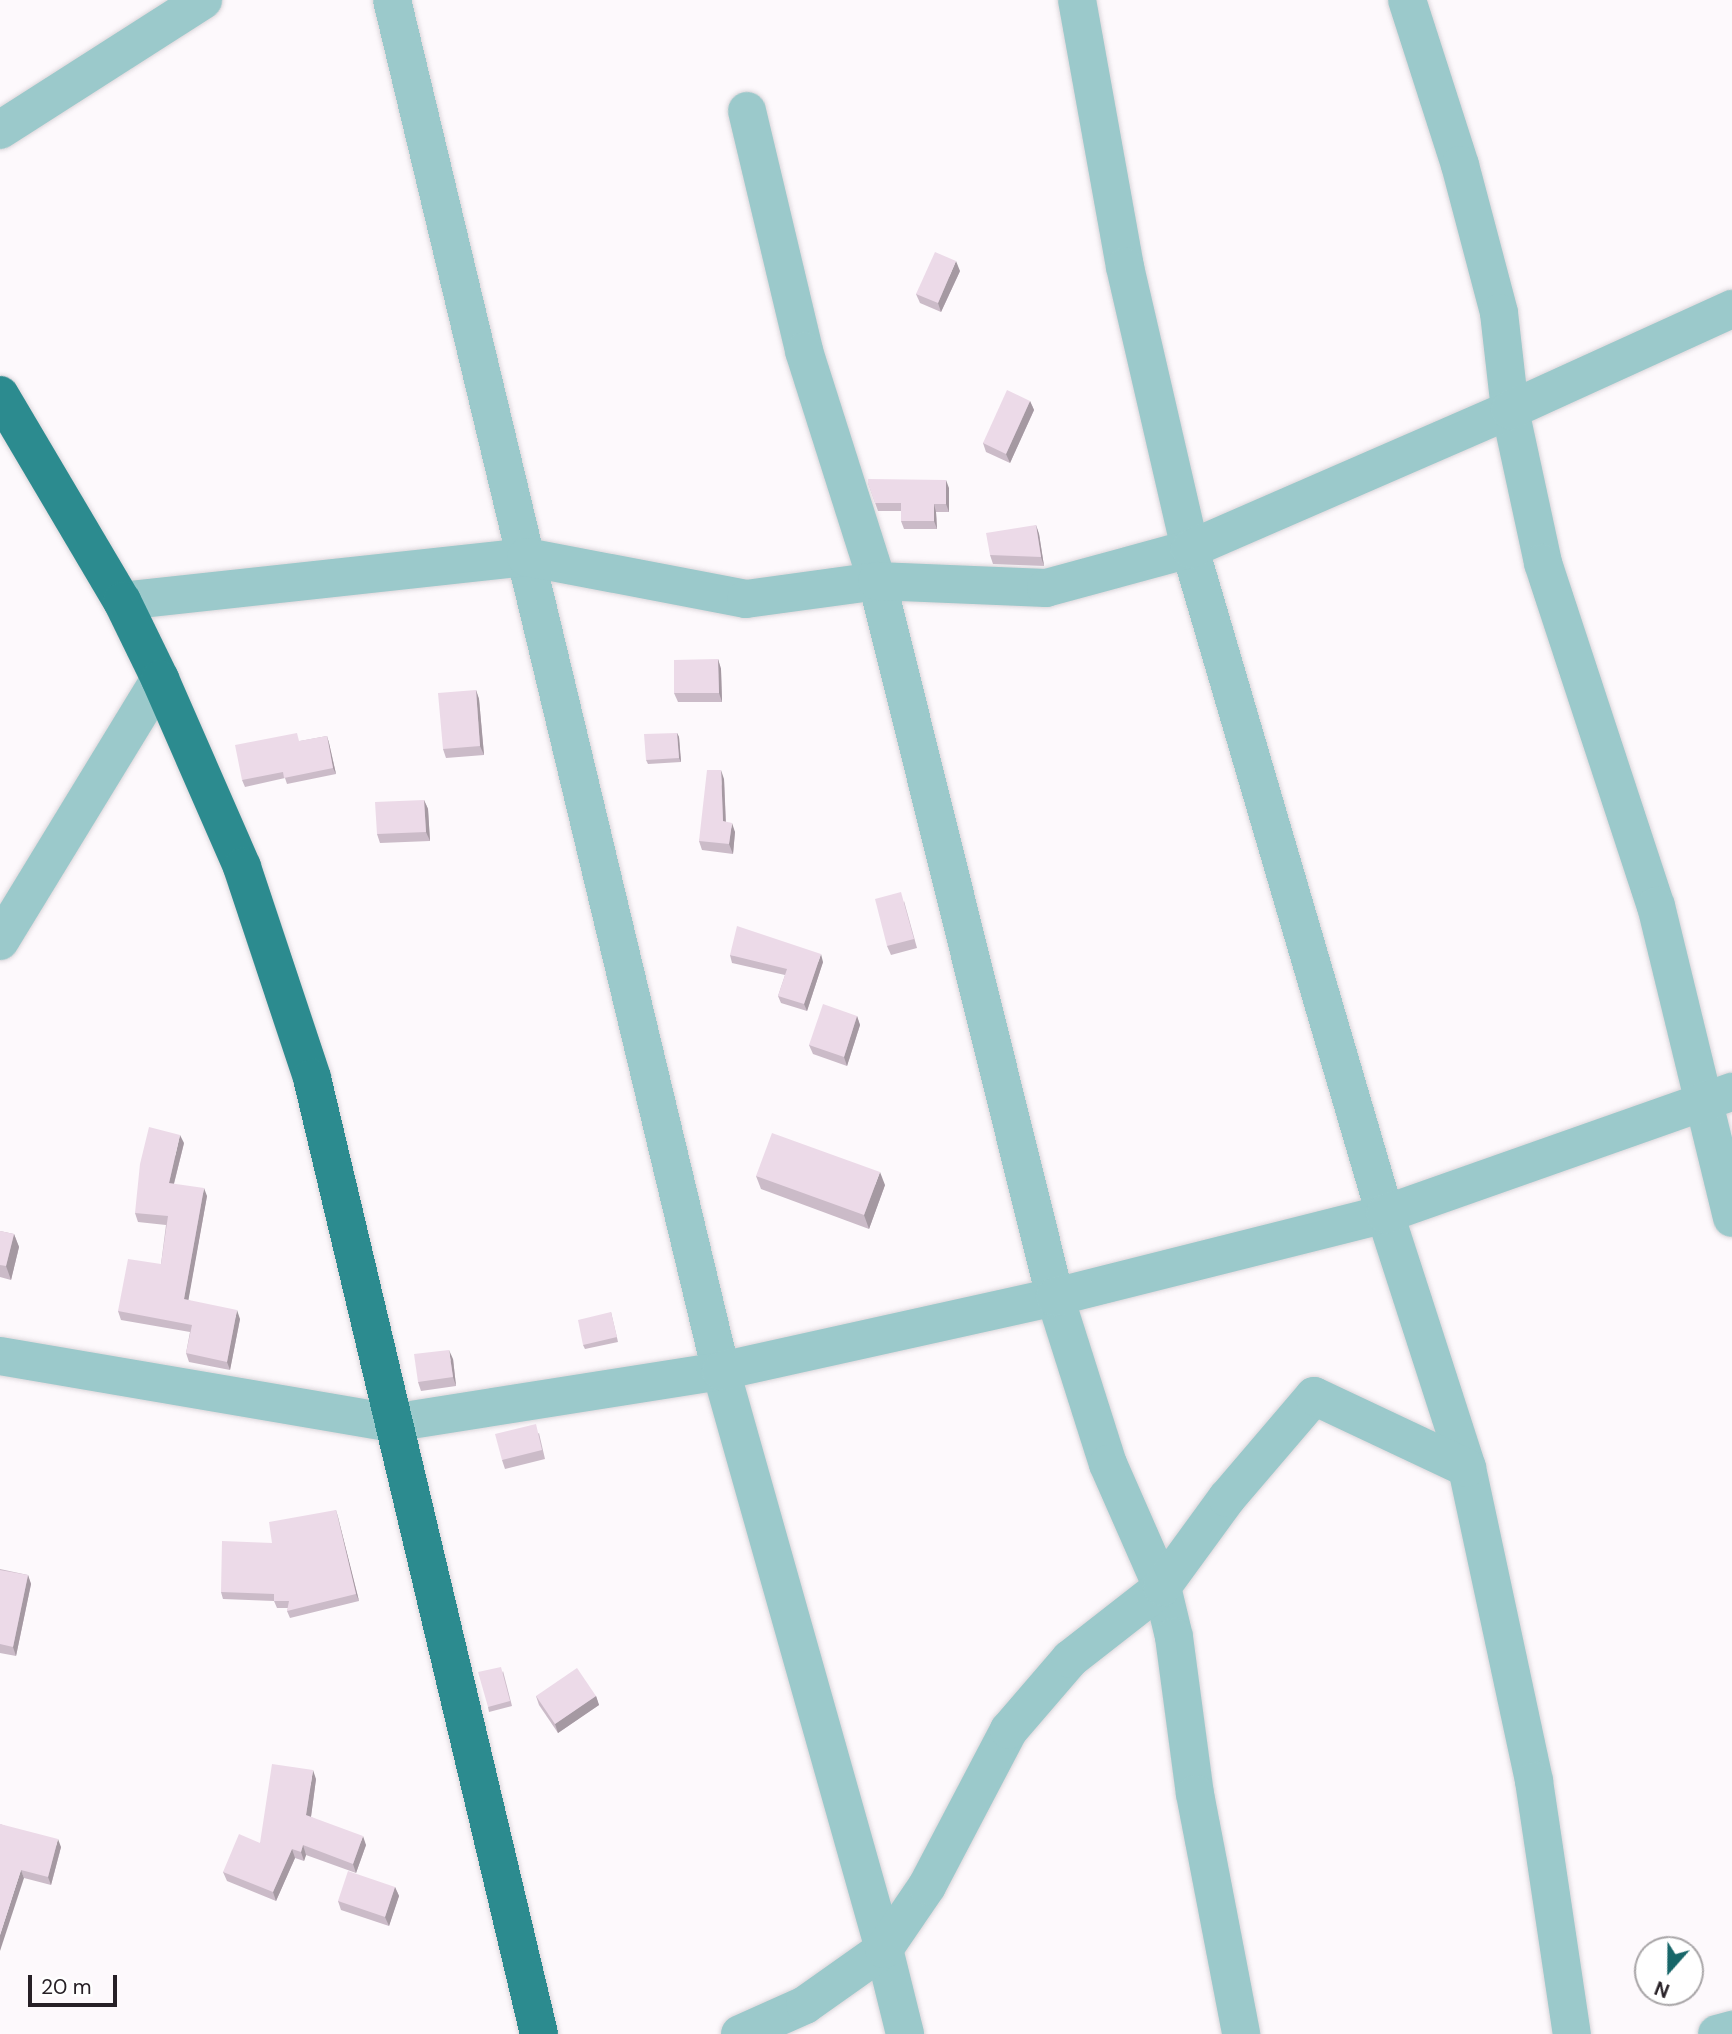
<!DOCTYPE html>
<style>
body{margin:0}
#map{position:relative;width:1732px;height:2034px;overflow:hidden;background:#fdf9fc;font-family:"DM Sans",sans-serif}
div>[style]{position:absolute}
.roads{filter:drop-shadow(0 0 2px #dbd6da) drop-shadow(0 0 2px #dbd6da)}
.minor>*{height:38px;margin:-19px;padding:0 19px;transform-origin:19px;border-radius:19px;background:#9bc9cb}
.highway>*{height:38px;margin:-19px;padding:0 19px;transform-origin:19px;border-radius:19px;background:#2c8b8f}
.wall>*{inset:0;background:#cbbbc8}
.shaded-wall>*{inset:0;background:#a599a2}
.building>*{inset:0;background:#ecdae8}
span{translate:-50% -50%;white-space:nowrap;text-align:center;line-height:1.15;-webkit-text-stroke:5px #fff;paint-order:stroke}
.north{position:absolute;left:1634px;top:1936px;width:70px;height:70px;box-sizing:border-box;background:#fff;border:2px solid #a9a6a8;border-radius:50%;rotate:201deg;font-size:19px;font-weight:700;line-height:28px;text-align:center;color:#272026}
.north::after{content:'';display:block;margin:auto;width:24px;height:32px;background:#176669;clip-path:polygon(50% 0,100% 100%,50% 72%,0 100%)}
.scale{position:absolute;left:28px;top:1975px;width:89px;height:32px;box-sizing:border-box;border:4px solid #272026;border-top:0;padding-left:9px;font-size:21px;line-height:24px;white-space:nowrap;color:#272026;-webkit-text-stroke:5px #fff;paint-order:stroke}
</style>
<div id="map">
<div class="roads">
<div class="minor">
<i style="left:392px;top:0;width:1410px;rotate:76.51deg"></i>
<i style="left:721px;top:1371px;width:601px;rotate:74.25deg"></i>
<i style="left:884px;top:1949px;width:88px;rotate:76.1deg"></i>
<i style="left:1077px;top:0;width:271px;rotate:79.8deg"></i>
<i style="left:1125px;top:267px;width:289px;rotate:77deg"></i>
<i style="left:1190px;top:549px;width:693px;rotate:73.66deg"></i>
<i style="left:1385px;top:1214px;width:267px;rotate:72.1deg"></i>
<i style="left:1467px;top:1468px;width:320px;rotate:77.9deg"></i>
<i style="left:1534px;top:1781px;width:256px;rotate:81.5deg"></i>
<i style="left:1407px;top:0;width:173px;rotate:72.2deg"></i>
<i style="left:1460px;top:165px;width:153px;rotate:75.2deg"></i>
<i style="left:1499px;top:313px;width:98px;rotate:83.5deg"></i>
<i style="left:1510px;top:410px;width:157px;rotate:77.8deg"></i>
<i style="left:1543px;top:563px;width:361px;rotate:71.8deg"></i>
<i style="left:1656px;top:906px;width:321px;rotate:76.3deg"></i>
<i style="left:747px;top:111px;width:247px;rotate:76.6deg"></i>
<i style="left:804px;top:351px;width:241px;rotate:72.4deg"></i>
<i style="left:877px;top:581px;width:738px;rotate:76.04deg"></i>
<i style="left:1055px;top:1297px;width:175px;rotate:72.4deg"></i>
<i style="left:1108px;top:1464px;width:134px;rotate:66.3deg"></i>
<i style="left:1162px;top:1587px;width:51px;rotate:76.5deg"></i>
<i style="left:1174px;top:1637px;width:158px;rotate:82.4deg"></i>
<i style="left:1195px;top:1794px;width:244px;rotate:79.1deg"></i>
<i style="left:0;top:130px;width:241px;rotate:-32.6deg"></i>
<i style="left:122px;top:601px;width:406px;rotate:-6.2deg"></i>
<i style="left:526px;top:557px;width:224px;rotate:10.8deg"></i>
<i style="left:746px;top:599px;width:132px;rotate:-7.8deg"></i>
<i style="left:877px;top:581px;width:169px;rotate:2.4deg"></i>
<i style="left:1046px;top:588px;width:149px;rotate:-15.2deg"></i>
<i style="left:1190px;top:549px;width:349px;rotate:-23.5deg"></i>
<i style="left:1510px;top:410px;width:244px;rotate:-24.5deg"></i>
<i style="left:0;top:941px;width:307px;rotate:-58.6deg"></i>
<i style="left:0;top:1356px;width:398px;rotate:9.7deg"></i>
<i style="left:392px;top:1423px;width:333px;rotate:-9deg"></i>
<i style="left:721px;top:1371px;width:342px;rotate:-12.5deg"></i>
<i style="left:1055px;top:1297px;width:340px;rotate:-14.1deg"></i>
<i style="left:1385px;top:1214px;width:368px;rotate:-19.4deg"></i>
<i style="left:740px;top:2034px;width:71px;rotate:-24deg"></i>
<i style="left:805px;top:2005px;width:97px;rotate:-35.3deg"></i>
<i style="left:884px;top:1949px;width:76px;rotate:-55.7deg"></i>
<i style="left:927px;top:1886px;width:176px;rotate:-62.3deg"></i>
<i style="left:1009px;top:1730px;width:94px;rotate:-49.3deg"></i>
<i style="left:1070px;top:1659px;width:117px;rotate:-38deg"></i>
<i style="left:1162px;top:1587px;width:110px;rotate:-53.9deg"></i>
<i style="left:1227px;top:1498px;width:134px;rotate:-49.5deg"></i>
<i style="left:1314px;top:1396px;width:169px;rotate:25.2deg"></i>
<i style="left:1717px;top:2034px;width:16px;rotate:-15deg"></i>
</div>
<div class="highway">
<i style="left:0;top:395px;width:239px;rotate:59.4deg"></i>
<i style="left:122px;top:601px;width:87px;rotate:64deg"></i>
<i style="left:160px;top:679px;width:205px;rotate:66.4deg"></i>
<i style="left:242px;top:867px;width:222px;rotate:71.6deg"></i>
<i style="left:312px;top:1078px;width:983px;rotate:76.64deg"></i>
</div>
</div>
<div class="wall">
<i style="clip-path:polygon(960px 271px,941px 312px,920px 303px,916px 294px)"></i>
<i style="clip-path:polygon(1030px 401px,1034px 410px,1010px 463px,986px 452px,983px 443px)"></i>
<i style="clip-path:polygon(868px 483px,949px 488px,949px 512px,936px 512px,937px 529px,904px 529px,901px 521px,901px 511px,878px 511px)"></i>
<i style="clip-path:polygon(1036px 525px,1039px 534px,1044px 566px,993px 564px,990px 555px)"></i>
<i style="clip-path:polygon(718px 659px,721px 669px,722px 702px,678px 702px,674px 693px)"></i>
<i style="clip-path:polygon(476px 690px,479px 699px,484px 755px,446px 758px,443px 749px)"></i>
<i style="clip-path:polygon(677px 733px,679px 737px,681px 762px,648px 764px,646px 760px)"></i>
<i style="clip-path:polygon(327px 736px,329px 743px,336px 774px,287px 784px,285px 778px,245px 787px,242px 780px,300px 741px)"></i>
<i style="clip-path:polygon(724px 779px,726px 822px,735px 832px,733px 854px,702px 850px,699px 841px)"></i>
<i style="clip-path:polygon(424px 800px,428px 809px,430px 841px,380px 843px,377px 834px)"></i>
<i style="clip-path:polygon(904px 901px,917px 948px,891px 955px,887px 946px)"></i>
<i style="clip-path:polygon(730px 955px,823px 962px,807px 1011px,781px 1003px,778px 996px,785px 975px,732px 963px)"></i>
<i style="clip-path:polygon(857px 1016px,860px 1025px,847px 1066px,813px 1054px,809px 1045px)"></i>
<i style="clip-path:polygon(184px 1143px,174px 1184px,207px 1196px,188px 1300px,240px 1319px,230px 1370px,189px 1362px,186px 1353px,190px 1332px,121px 1320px,118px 1311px,161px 1264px,166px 1225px,138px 1222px,135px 1213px)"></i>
<i style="clip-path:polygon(756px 1176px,885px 1185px,869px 1229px,761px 1189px)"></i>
<i style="clip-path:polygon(0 1231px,14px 1234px,19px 1247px,11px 1280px,0 1277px)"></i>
<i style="clip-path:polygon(611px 1312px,618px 1342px,585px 1349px,583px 1345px)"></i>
<i style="clip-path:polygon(453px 1359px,456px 1386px,421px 1391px,418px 1382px)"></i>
<i style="clip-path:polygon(539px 1433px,545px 1459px,505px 1469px,502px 1460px)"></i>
<i style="clip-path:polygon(336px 1510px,359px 1601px,290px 1618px,287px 1611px,288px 1608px,277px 1608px,274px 1601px,223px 1599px,221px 1592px,272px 1543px)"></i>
<i style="clip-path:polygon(0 1569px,28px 1575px,31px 1584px,16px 1656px,0 1653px)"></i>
<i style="clip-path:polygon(503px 1671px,512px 1706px,489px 1712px,488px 1707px)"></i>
<i style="clip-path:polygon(536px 1696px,596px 1696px,599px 1705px,558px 1733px,539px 1705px)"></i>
<i style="clip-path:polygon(316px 1779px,311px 1817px,366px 1845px,356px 1873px,306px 1855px,304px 1861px,295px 1858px,276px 1901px,227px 1881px,223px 1872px,260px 1843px)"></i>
<i style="clip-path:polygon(0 1824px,61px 1847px,51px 1885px,24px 1878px)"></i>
<i style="clip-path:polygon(395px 1887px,399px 1896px,389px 1926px,341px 1910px,338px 1901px)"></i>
</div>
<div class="shaded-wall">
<i style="clip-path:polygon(956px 261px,960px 271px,941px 312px,938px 303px)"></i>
<i style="clip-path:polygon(1030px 401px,1034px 410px,1010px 463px,1006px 454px)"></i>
<i style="clip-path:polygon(946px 480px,949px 488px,949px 512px,946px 504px)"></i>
<i style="clip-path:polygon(934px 504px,936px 512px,937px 529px,934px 521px)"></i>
<i style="clip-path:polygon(1036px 525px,1039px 534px,1044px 566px,1041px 557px)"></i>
<i style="clip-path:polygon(718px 659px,721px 669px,722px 702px,719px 693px)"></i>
<i style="clip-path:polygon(476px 690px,479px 699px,484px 755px,480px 746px)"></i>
<i style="clip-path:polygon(677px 733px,679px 737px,681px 762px,679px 758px)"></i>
<i style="clip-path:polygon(327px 736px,329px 743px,336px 774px,333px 768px)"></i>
<i style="clip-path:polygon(721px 770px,724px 779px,726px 830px,723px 821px)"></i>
<i style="clip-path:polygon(424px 800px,428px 809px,430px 841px,426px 832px)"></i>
<i style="clip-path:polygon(732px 823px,735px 832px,733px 854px,729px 844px)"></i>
<i style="clip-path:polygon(821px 954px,823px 962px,807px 1011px,804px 1004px)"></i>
<i style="clip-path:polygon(857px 1016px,860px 1025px,847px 1066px,844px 1057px)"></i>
<i style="clip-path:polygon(180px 1135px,184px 1143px,172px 1191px,169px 1183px)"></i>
<i style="clip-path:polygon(880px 1172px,885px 1185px,869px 1229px,864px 1215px)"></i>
<i style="clip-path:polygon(204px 1188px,207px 1196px,187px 1308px,184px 1299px)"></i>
<i style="clip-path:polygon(14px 1234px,19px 1247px,11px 1280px,6px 1266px)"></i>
<i style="clip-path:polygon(237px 1310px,240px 1319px,230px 1370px,227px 1362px)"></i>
<i style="clip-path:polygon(449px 1350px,453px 1359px,456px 1386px,453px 1377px)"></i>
<i style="clip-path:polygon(336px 1510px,338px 1517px,359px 1601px,356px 1594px)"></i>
<i style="clip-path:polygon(28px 1575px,31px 1584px,16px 1656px,13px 1647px)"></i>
<i style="clip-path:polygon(596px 1696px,599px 1705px,558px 1733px,555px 1724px)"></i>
<i style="clip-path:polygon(313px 1770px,316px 1779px,310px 1824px,306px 1815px)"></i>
<i style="clip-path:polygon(363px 1836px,366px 1845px,356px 1873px,353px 1864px)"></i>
<i style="clip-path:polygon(58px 1839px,61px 1847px,51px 1885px,48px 1877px)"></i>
<i style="clip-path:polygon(303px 1845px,306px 1855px,304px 1861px,301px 1852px)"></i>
<i style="clip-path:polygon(292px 1849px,295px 1858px,276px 1901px,273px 1892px)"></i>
<i style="clip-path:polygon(21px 1870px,24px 1878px,0 1951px,0 1935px)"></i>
<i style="clip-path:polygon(395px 1887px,399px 1896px,389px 1926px,385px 1917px)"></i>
</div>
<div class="building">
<i style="clip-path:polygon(935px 252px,956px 261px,938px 303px,916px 294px)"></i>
<i style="clip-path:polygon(1007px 390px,1030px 401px,1006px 454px,983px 443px)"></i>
<i style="clip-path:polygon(868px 479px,946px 480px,946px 504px,934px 504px,934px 521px,901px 521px,901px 503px,875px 503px,868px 483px)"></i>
<i style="clip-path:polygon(1036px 525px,1041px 557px,990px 555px,986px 533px)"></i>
<i style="clip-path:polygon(718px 659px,719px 693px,674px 693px,674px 660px)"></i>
<i style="clip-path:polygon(476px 690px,480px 746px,443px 749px,438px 693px)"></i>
<i style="clip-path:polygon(297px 733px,299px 741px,327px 736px,333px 768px,284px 778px,283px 772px,242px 780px,235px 745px)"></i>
<i style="clip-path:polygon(677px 733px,679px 758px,646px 760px,644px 734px)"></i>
<i style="clip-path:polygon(707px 770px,721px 770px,723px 821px,732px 823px,729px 844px,699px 841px)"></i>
<i style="clip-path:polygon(424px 800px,426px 832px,377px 834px,375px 802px)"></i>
<i style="clip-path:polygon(901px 892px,914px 939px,887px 946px,875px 899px)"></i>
<i style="clip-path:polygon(737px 926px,821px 954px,804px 1004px,778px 996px,787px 969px,730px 955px)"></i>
<i style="clip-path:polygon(823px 1004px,857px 1016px,844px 1057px,809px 1045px)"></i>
<i style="clip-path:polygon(149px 1127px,180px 1135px,169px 1183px,204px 1188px,184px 1299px,237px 1310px,227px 1362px,186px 1353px,192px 1325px,118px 1311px,128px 1259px,161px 1264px,168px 1216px,135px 1213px,140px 1164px)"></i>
<i style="clip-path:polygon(772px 1133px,880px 1172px,864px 1215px,756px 1176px)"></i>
<i style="clip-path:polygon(0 1231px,14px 1234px,6px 1266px,0 1265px)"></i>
<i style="clip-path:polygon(611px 1312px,617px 1337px,583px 1345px,578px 1320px)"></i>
<i style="clip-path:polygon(449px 1350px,453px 1377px,418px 1382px,414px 1354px)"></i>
<i style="clip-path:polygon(536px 1424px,542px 1450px,502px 1460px,495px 1434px)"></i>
<i style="clip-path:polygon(336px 1510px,356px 1594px,287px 1611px,289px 1601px,274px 1601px,274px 1594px,221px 1592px,222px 1541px,272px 1543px,269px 1522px)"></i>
<i style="clip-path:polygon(0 1570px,28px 1575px,13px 1647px,0 1644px)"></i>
<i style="clip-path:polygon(501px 1667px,510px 1701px,488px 1707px,478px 1672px)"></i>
<i style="clip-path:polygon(577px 1668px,596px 1696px,555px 1724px,536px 1696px)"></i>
<i style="clip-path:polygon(272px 1764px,313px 1770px,306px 1815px,363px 1836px,353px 1864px,303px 1845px,301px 1852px,292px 1849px,273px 1892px,223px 1872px,239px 1834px,260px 1843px)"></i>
<i style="clip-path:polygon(0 1824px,58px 1839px,48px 1877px,21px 1870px,0 1935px)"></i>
<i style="clip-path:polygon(348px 1871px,395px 1887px,385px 1917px,338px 1901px)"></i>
</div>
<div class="north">N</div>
<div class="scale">20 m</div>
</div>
